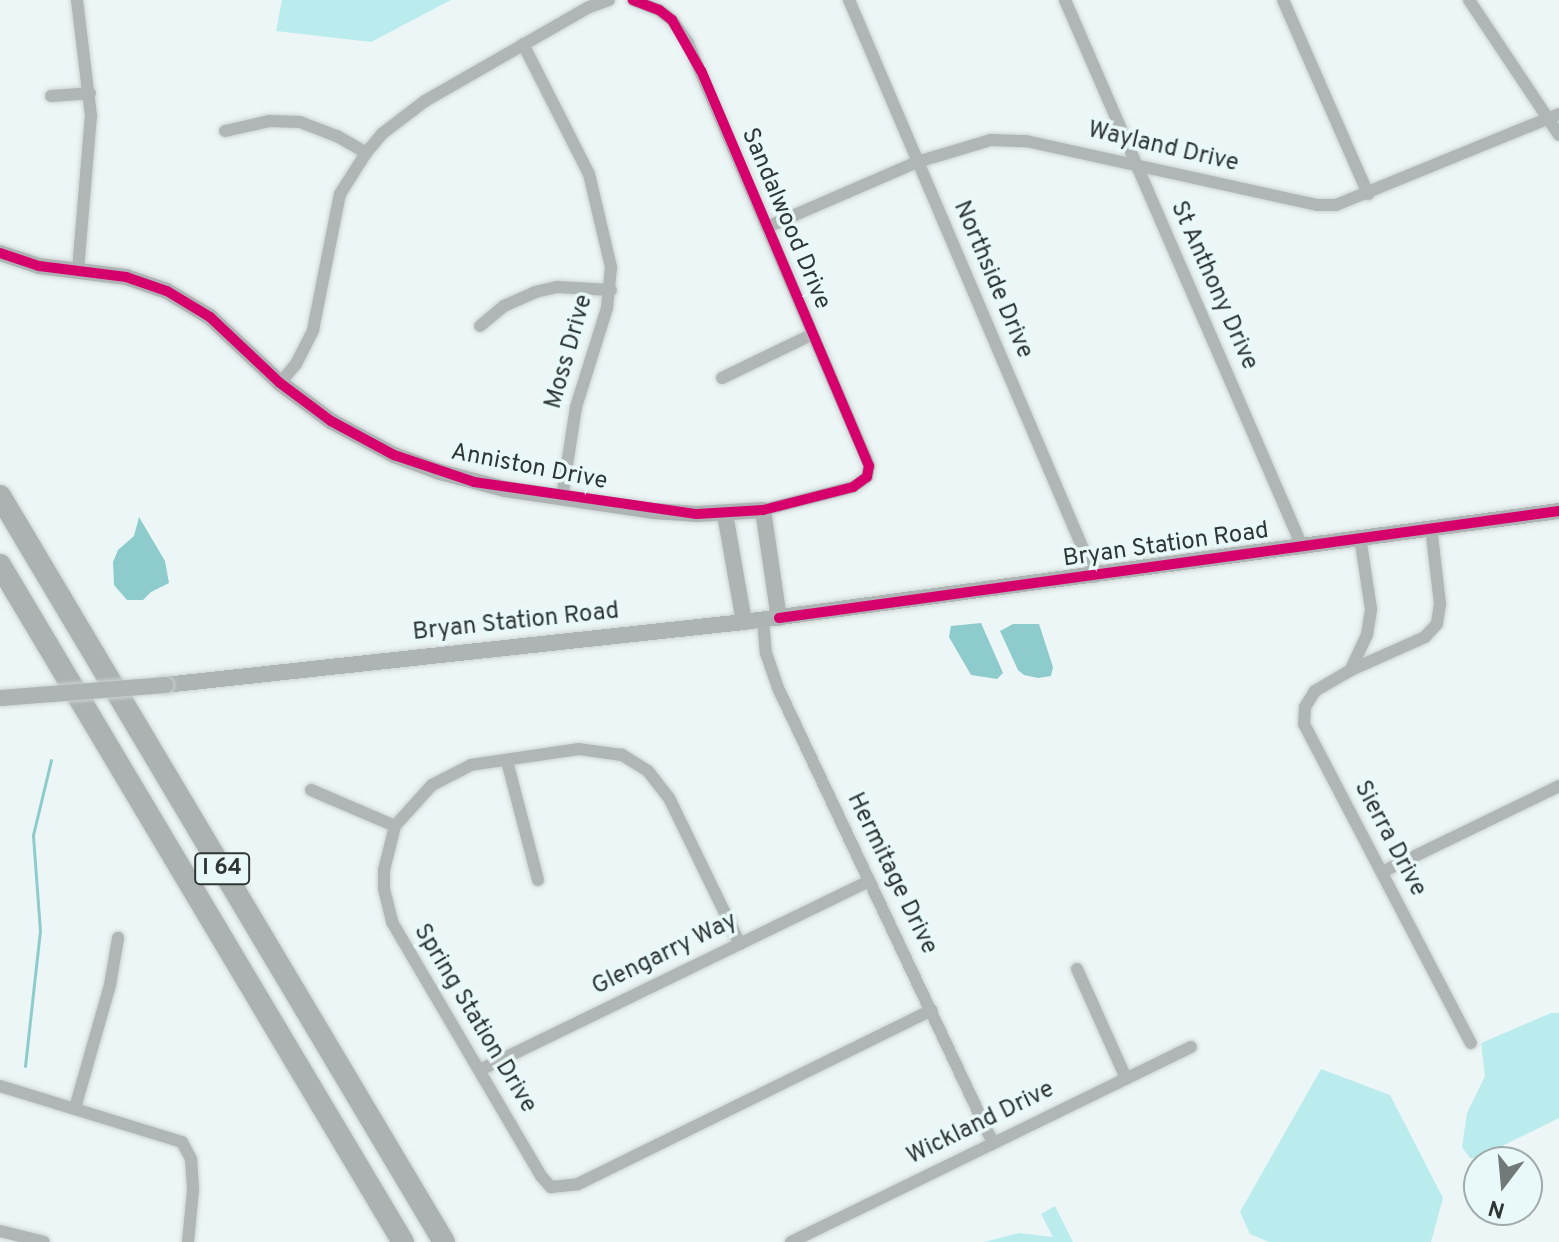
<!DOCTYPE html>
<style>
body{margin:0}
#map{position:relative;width:1559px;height:1242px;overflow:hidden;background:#edf6f6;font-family:Overpass,sans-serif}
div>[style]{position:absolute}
.green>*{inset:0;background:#bbeced}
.water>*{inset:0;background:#8dcbcd}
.stream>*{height:3px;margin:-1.5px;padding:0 1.5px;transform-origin:1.5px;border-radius:1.5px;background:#8dcbcd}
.roads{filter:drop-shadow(0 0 2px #ccd3d3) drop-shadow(0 0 2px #ccd3d3)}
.street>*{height:12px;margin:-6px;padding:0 6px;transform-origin:6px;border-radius:6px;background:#b0b5b5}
.secondary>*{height:16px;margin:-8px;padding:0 8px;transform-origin:8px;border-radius:8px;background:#aeb3b3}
.highway>*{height:22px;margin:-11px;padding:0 11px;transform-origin:11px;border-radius:11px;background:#acb2b2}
.bridges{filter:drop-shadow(0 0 2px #ccd3d3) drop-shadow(0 0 2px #ccd3d3)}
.secondary-bridge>*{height:16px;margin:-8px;padding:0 8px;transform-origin:8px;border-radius:8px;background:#aeb3b3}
.cycleway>*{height:10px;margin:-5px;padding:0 5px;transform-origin:5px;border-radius:5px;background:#d6006c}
span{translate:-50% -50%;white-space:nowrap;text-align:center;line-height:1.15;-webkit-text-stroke:7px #e9f9fa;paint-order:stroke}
.shield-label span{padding:2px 6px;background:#e9f9fa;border:2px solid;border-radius:6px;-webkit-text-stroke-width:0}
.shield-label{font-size:22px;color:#2f3636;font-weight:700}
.street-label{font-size:24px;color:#2f3636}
.north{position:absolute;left:1463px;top:1146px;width:80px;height:80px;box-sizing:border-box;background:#e9f9fa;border:2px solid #9fabac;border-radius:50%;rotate:196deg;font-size:22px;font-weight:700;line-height:32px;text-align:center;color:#2f3636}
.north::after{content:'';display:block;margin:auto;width:28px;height:36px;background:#727979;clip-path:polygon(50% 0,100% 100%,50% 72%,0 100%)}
</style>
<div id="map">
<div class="green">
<i style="clip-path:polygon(282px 0,451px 0,371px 42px,276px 31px)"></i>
<i style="clip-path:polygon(1551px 1013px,1559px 1013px,1559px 1118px,1476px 1159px,1470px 1158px,1462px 1147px,1467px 1113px,1485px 1076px,1481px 1043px)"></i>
<i style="clip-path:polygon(1321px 1069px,1390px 1095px,1443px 1198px,1431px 1242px,1269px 1242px,1250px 1234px,1240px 1212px)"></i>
<i style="clip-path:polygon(1055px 1206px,1073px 1242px,984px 1242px,1019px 1233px,1053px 1237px,1041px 1214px)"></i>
</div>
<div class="water">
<i style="clip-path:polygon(139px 517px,165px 561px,169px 583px,151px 592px,143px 600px,127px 600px,114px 585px,113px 562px,118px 550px,134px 536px)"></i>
<i style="clip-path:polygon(981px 623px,1003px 673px,997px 679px,971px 675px,949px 637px,951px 626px)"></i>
<i style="clip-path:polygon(1013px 624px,1039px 624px,1053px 667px,1051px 676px,1038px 678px,1024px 675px,1018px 670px,1000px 631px)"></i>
</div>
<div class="stream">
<i style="left:25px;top:1066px;width:136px;rotate:-83.7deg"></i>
<i style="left:40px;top:931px;width:96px;rotate:-94.2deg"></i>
<i style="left:33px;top:835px;width:77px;rotate:-76.5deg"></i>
</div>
<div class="roads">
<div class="street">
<i style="left:77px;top:0;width:116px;rotate:83.1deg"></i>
<i style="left:91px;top:115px;width:156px;rotate:94.8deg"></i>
<i style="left:633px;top:0;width:28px;rotate:21deg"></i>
<i style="left:659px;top:10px;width:16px;rotate:38deg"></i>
<i style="left:672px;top:20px;width:28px;rotate:55deg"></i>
<i style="left:688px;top:43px;width:460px;rotate:66.8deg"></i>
<i style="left:869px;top:466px;width:11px;rotate:100deg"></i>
<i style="left:867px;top:477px;width:17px;rotate:144deg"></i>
<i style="left:853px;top:487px;width:93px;rotate:165.7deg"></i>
<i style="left:849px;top:0;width:627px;rotate:66.91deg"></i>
<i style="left:1065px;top:0;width:595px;rotate:66.54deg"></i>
<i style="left:1283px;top:0;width:212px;rotate:66.3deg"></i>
<i style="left:1469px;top:0;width:162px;rotate:56.3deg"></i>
<i style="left:523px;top:44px;width:146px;rotate:63.1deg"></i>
<i style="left:589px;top:174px;width:96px;rotate:76.7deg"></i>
<i style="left:611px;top:267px;width:41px;rotate:95.6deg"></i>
<i style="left:607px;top:308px;width:104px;rotate:107.4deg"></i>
<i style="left:576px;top:407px;width:91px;rotate:98.8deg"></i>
<i style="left:51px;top:96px;width:39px;rotate:-4deg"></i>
<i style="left:225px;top:131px;width:45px;rotate:-12.8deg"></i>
<i style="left:269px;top:121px;width:31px;rotate:2deg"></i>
<i style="left:300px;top:122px;width:40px;rotate:21deg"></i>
<i style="left:337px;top:136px;width:34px;rotate:30deg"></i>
<i style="left:767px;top:227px;width:163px;rotate:-23.4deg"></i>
<i style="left:917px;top:162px;width:77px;rotate:-16.6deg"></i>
<i style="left:991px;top:140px;width:35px;rotate:2deg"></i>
<i style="left:1026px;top:141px;width:298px;rotate:12.4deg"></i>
<i style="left:1317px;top:205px;width:19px"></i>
<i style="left:1336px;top:205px;width:241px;rotate:-22.2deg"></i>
<i style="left:480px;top:326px;width:31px;rotate:-40deg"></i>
<i style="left:504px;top:306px;width:34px;rotate:-24deg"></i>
<i style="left:535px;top:292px;width:23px;rotate:-13deg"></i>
<i style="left:557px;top:287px;width:54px;rotate:3.2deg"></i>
<i style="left:722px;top:378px;width:99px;rotate:-25.8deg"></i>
<i style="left:280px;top:383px;width:25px;rotate:-50deg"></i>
<i style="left:296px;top:364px;width:38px;rotate:-63deg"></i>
<i style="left:313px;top:330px;width:139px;rotate:-78.8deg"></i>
<i style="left:340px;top:194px;width:49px;rotate:-57.6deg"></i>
<i style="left:366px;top:153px;width:26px;rotate:-50deg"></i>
<i style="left:383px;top:133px;width:53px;rotate:-37.3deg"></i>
<i style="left:425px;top:101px;width:189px;rotate:-29.8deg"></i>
<i style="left:589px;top:7px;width:21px;rotate:-19deg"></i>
<i style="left:1431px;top:527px;width:78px;rotate:83.3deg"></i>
<i style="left:1440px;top:604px;width:20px;rotate:99deg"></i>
<i style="left:1437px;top:624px;width:18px;rotate:133deg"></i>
<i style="left:1425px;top:637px;width:81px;rotate:156deg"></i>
<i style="left:1351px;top:670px;width:42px;rotate:149.7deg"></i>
<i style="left:1315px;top:691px;width:19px;rotate:122deg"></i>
<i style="left:1305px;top:707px;width:17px;rotate:93deg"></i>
<i style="left:1304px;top:724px;width:360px;rotate:62.4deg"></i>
<i style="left:763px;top:620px;width:33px;rotate:85deg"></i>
<i style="left:766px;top:653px;width:39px;rotate:71deg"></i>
<i style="left:779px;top:690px;width:501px;rotate:64.71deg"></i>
<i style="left:1351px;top:669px;width:38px;rotate:-65deg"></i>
<i style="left:1367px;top:635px;width:26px;rotate:-81deg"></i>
<i style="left:1371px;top:609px;width:73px;rotate:-98.7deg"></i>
<i style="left:507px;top:761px;width:123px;rotate:75.4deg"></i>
<i style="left:311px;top:790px;width:91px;rotate:23.2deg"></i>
<i style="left:1382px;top:872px;width:197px;rotate:-25.9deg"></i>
<i style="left:740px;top:944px;width:162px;rotate:-115.9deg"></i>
<i style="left:669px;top:798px;width:34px;rotate:-128deg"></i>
<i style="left:648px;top:771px;width:31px;rotate:-148deg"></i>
<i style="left:622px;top:755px;width:43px;rotate:-172.1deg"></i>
<i style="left:579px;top:749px;width:109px;rotate:171.6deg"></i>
<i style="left:471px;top:765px;width:44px;rotate:152.9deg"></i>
<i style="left:432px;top:785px;width:55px;rotate:132.1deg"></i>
<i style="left:395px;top:826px;width:45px;rotate:104deg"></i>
<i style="left:384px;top:870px;width:19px;rotate:90deg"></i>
<i style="left:384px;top:889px;width:34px;rotate:76deg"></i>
<i style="left:392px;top:922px;width:294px;rotate:59.6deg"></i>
<i style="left:541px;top:1176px;width:15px;rotate:48deg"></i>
<i style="left:551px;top:1187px;width:27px;rotate:-6deg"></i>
<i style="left:578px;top:1184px;width:394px;rotate:-26.2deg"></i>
<i style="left:1077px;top:969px;width:120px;rotate:65.8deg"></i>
<i style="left:480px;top:1070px;width:433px;rotate:-25.9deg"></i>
<i style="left:0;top:1086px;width:190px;rotate:17.1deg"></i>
<i style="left:182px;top:1142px;width:19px;rotate:62deg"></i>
<i style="left:191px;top:1159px;width:31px;rotate:86deg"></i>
<i style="left:193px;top:1190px;width:52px;rotate:95.5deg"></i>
<i style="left:75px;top:1108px;width:128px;rotate:-74.1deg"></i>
<i style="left:110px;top:985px;width:48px;rotate:-80.3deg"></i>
<i style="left:0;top:1231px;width:45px;rotate:14deg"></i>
<i style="left:791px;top:1242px;width:445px;rotate:-26deg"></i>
</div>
<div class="secondary">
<i style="left:0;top:253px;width:41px;rotate:18.4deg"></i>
<i style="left:39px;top:266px;width:88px;rotate:7.2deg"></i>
<i style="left:126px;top:277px;width:43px;rotate:18.9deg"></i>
<i style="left:167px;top:291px;width:50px;rotate:31.2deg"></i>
<i style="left:210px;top:317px;width:96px;rotate:43.3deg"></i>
<i style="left:280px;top:383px;width:64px;rotate:36.7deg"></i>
<i style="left:331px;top:421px;width:72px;rotate:28.4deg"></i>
<i style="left:394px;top:455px;width:49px;rotate:20.3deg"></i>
<i style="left:440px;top:472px;width:67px;rotate:14.7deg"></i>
<i style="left:505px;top:489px;width:151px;rotate:8.4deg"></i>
<i style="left:654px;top:511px;width:43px;rotate:4deg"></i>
<i style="left:697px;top:514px;width:66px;rotate:-3.5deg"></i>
<i style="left:763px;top:510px;width:109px;rotate:81.6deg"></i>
<i style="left:725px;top:514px;width:110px;rotate:80deg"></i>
<i style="left:165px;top:685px;width:582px;rotate:-6.21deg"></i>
<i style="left:744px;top:622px;width:823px;rotate:-7.76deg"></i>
</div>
<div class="highway">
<i style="left:0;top:496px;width:868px;rotate:59.24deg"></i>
<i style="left:0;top:565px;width:788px;rotate:59.24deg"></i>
</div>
</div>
<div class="bridges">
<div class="secondary-bridge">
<i style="left:1px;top:698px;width:165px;rotate:-4.5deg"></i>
</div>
</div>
<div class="cycleway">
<i style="left:0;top:253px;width:41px;rotate:18.4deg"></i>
<i style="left:39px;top:266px;width:88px;rotate:7.2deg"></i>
<i style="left:126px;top:277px;width:43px;rotate:18.9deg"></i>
<i style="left:167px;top:291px;width:50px;rotate:31.2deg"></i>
<i style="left:210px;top:317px;width:96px;rotate:43.3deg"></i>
<i style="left:280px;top:383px;width:64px;rotate:36.7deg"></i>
<i style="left:331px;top:421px;width:72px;rotate:28.4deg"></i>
<i style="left:394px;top:455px;width:84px;rotate:18.6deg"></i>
<i style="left:474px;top:482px;width:225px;rotate:8.2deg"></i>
<i style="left:697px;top:514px;width:66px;rotate:-3.5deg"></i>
<i style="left:763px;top:510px;width:93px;rotate:-14.3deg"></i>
<i style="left:853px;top:487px;width:17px;rotate:-36deg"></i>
<i style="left:867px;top:477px;width:11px;rotate:-80deg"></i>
<i style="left:869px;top:466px;width:429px;rotate:-113deg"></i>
<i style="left:701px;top:71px;width:59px;rotate:-119.6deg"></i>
<i style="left:672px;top:20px;width:16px;rotate:-142deg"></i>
<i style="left:659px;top:10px;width:28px;rotate:-159deg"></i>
<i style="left:779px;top:618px;width:787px;rotate:-7.81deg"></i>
</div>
<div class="shield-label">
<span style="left:222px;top:869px">I 64</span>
</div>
<div class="street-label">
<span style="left:1163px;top:148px;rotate:13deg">Wayland Drive</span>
<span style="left:785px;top:219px;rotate:67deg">Sandalwood Drive</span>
<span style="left:992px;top:280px;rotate:67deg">Northside Drive</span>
<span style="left:1213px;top:286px;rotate:66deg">St Anthony Drive</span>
<span style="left:570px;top:352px;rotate:-74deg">Moss Drive</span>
<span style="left:529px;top:468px;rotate:11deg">Anniston Drive</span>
<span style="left:1166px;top:546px;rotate:-8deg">Bryan Station Road</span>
<span style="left:516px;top:623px;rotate:-6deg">Bryan Station Road</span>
<span style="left:1389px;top:839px;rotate:62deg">Sierra Drive</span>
<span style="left:891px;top:874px;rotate:64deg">Hermitage Drive</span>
<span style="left:665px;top:955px;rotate:-26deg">Glengarry Way</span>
<span style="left:474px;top:1019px;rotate:59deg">Spring Station Drive</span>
<span style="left:981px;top:1124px;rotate:-26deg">Wickland Drive</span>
</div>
<div class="north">N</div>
</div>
